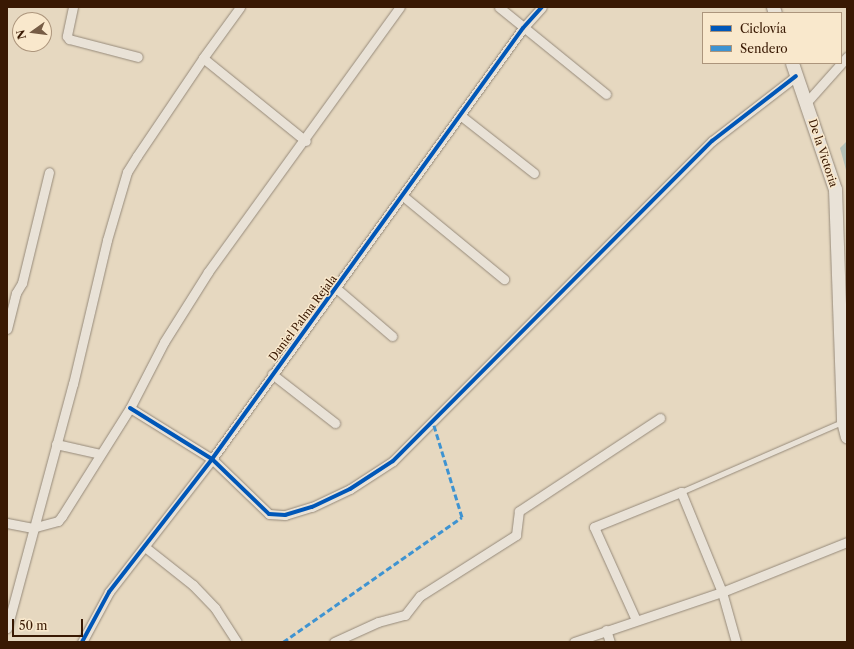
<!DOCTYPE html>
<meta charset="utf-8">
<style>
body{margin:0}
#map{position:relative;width:854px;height:649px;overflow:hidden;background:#e6d8c0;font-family:"Libre Caslon Text",serif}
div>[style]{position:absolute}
.water>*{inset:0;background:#b5c2b8}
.roads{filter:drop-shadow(0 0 1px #968a7a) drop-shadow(0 0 1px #968a7a)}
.service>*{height:4.5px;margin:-2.25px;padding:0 2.25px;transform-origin:2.25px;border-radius:2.25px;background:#e9e2d7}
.minor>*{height:9px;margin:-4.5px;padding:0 4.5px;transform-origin:4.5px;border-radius:4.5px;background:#e9e2d7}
.secondary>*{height:13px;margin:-6.5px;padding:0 6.5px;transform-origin:6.5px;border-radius:6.5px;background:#e9e2d7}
.quiet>*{height:3px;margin-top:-1.5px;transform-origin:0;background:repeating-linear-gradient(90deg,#3e93d1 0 6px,transparent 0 9px)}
.cycleway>*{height:4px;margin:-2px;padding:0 2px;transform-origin:2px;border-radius:2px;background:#0057b8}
span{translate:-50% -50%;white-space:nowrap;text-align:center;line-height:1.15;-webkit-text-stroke:3px #f9e8cc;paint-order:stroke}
.street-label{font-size:11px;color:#391903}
.frame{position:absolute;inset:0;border:8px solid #391903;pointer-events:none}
.legend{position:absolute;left:702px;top:12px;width:140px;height:52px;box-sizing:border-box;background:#f9e8cc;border:1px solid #ac957c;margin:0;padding:5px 7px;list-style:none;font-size:12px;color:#391903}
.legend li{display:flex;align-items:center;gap:8px;height:20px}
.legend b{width:20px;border:1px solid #ac957c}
.north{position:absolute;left:12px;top:12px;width:40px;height:40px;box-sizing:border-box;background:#f9e8cc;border:1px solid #ac957c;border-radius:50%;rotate:256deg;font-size:11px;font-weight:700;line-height:16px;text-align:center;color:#391903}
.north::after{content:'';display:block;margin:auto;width:14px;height:18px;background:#765c45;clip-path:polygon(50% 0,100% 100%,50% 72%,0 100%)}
.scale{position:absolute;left:12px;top:619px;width:71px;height:18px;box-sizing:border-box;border:2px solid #391903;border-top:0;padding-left:5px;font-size:12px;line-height:14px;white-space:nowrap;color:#391903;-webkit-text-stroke:3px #f9e8cc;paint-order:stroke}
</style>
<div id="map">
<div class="water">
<i style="clip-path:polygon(847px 141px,847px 169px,846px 170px,840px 148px)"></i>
</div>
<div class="roads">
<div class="service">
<i style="left:681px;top:492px;width:176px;rotate:-23.5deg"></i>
</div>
<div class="minor">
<i style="left:73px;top:7px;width:30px;rotate:102deg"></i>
<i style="left:67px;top:36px;width:4px;rotate:56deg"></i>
<i style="left:69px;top:39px;width:71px;rotate:14.6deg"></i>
<i style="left:499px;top:7px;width:138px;rotate:39.1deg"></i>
<i style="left:203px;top:58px;width:63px;rotate:-54deg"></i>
<i style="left:806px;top:103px;width:62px;rotate:-48.3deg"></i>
<i style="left:460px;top:115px;width:94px;rotate:38.1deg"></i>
<i style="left:403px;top:196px;width:131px;rotate:39.4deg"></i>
<i style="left:336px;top:288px;width:74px;rotate:40.6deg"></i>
<i style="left:7px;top:329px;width:37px;rotate:-76deg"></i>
<i style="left:16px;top:293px;width:12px;rotate:-59deg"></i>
<i style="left:22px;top:283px;width:114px;rotate:-76.3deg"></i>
<i style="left:272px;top:374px;width:80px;rotate:37.9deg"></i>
<i style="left:130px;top:408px;width:97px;rotate:31.9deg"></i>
<i style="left:212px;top:459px;width:79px;rotate:44deg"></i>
<i style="left:269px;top:514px;width:16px;rotate:4deg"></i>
<i style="left:285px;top:515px;width:28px;rotate:-17deg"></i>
<i style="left:312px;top:507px;width:42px;rotate:-25.3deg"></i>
<i style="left:350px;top:489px;width:51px;rotate:-33.1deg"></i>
<i style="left:393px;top:461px;width:452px;rotate:-45.1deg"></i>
<i style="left:712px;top:141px;width:106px;rotate:-37.7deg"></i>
<i style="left:56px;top:444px;width:45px;rotate:12.8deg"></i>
<i style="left:7px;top:523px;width:25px;rotate:11deg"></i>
<i style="left:32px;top:528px;width:27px;rotate:-15deg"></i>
<i style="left:58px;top:521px;width:6px;rotate:-51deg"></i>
<i style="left:62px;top:516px;width:128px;rotate:-57.8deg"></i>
<i style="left:130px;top:408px;width:74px;rotate:-62.7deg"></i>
<i style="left:164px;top:342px;width:83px;rotate:-57.8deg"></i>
<i style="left:208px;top:272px;width:327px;rotate:-54.1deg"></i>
<i style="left:145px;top:547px;width:61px;rotate:38.4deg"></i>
<i style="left:193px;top:585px;width:32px;rotate:46deg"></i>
<i style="left:215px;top:608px;width:40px;rotate:57.1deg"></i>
<i style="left:636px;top:620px;width:102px;rotate:-114.3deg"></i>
<i style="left:594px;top:527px;width:94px;rotate:-21.9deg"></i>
<i style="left:681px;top:492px;width:108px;rotate:67.7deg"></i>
<i style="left:722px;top:592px;width:52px;rotate:74.4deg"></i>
<i style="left:7px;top:628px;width:253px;rotate:-74.9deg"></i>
<i style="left:73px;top:384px;width:148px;rotate:-76.7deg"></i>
<i style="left:107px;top:240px;width:71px;rotate:-73.6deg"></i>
<i style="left:127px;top:172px;width:19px;rotate:-58deg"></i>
<i style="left:137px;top:156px;width:118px;rotate:-56deg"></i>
<i style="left:203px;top:58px;width:132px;rotate:38.9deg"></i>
<i style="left:606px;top:630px;width:13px;rotate:72deg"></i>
<i style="left:82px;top:642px;width:57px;rotate:-61.6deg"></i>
<i style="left:109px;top:592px;width:168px;rotate:-52.2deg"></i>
<i style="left:212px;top:459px;width:531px;rotate:-54.19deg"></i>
<i style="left:523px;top:28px;width:28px;rotate:-48deg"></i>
<i style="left:334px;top:642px;width:48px;rotate:-24.4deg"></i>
<i style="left:378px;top:622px;width:28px;rotate:-15deg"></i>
<i style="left:405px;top:615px;width:24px;rotate:-52deg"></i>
<i style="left:420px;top:596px;width:114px;rotate:-32.4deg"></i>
<i style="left:516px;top:535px;width:24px;rotate:-83deg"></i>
<i style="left:519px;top:511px;width:169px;rotate:-33.4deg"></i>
<i style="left:574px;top:642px;width:156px;rotate:-18.7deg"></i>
<i style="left:722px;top:592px;width:135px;rotate:-21.8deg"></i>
</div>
<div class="secondary">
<i style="left:773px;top:7px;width:6px;rotate:72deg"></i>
<i style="left:792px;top:63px;width:133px;rotate:71.2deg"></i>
<i style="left:835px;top:189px;width:232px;rotate:88deg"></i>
<i style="left:843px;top:421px;width:16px;rotate:76deg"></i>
</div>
</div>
<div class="quiet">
<i style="left:283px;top:642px;width:218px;rotate:-34.9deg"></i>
<i style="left:462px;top:517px;width:99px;rotate:-107deg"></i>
</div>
<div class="cycleway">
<i style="left:130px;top:408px;width:97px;rotate:31.9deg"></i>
<i style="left:212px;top:459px;width:79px;rotate:44deg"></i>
<i style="left:269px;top:514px;width:16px;rotate:4deg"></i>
<i style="left:285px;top:515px;width:28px;rotate:-17deg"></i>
<i style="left:312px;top:507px;width:42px;rotate:-25.3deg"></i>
<i style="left:350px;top:489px;width:51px;rotate:-33.1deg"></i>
<i style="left:393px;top:461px;width:452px;rotate:-45.1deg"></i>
<i style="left:712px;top:141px;width:106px;rotate:-37.7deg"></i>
<i style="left:82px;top:642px;width:57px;rotate:-61.6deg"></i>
<i style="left:109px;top:592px;width:168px;rotate:-52.2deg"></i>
<i style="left:212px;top:459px;width:531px;rotate:-54.19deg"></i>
<i style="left:523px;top:28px;width:28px;rotate:-48deg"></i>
</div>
<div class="street-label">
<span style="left:823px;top:153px;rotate:72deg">De la Victoria</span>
<span style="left:303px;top:318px;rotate:-53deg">Daniel Palma Rejala</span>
</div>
<div class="frame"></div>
<ul class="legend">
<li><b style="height:5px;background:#0057b8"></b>Ciclovía</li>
<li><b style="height:5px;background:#3e93d1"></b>Sendero</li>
</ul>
<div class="north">N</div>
<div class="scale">50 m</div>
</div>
